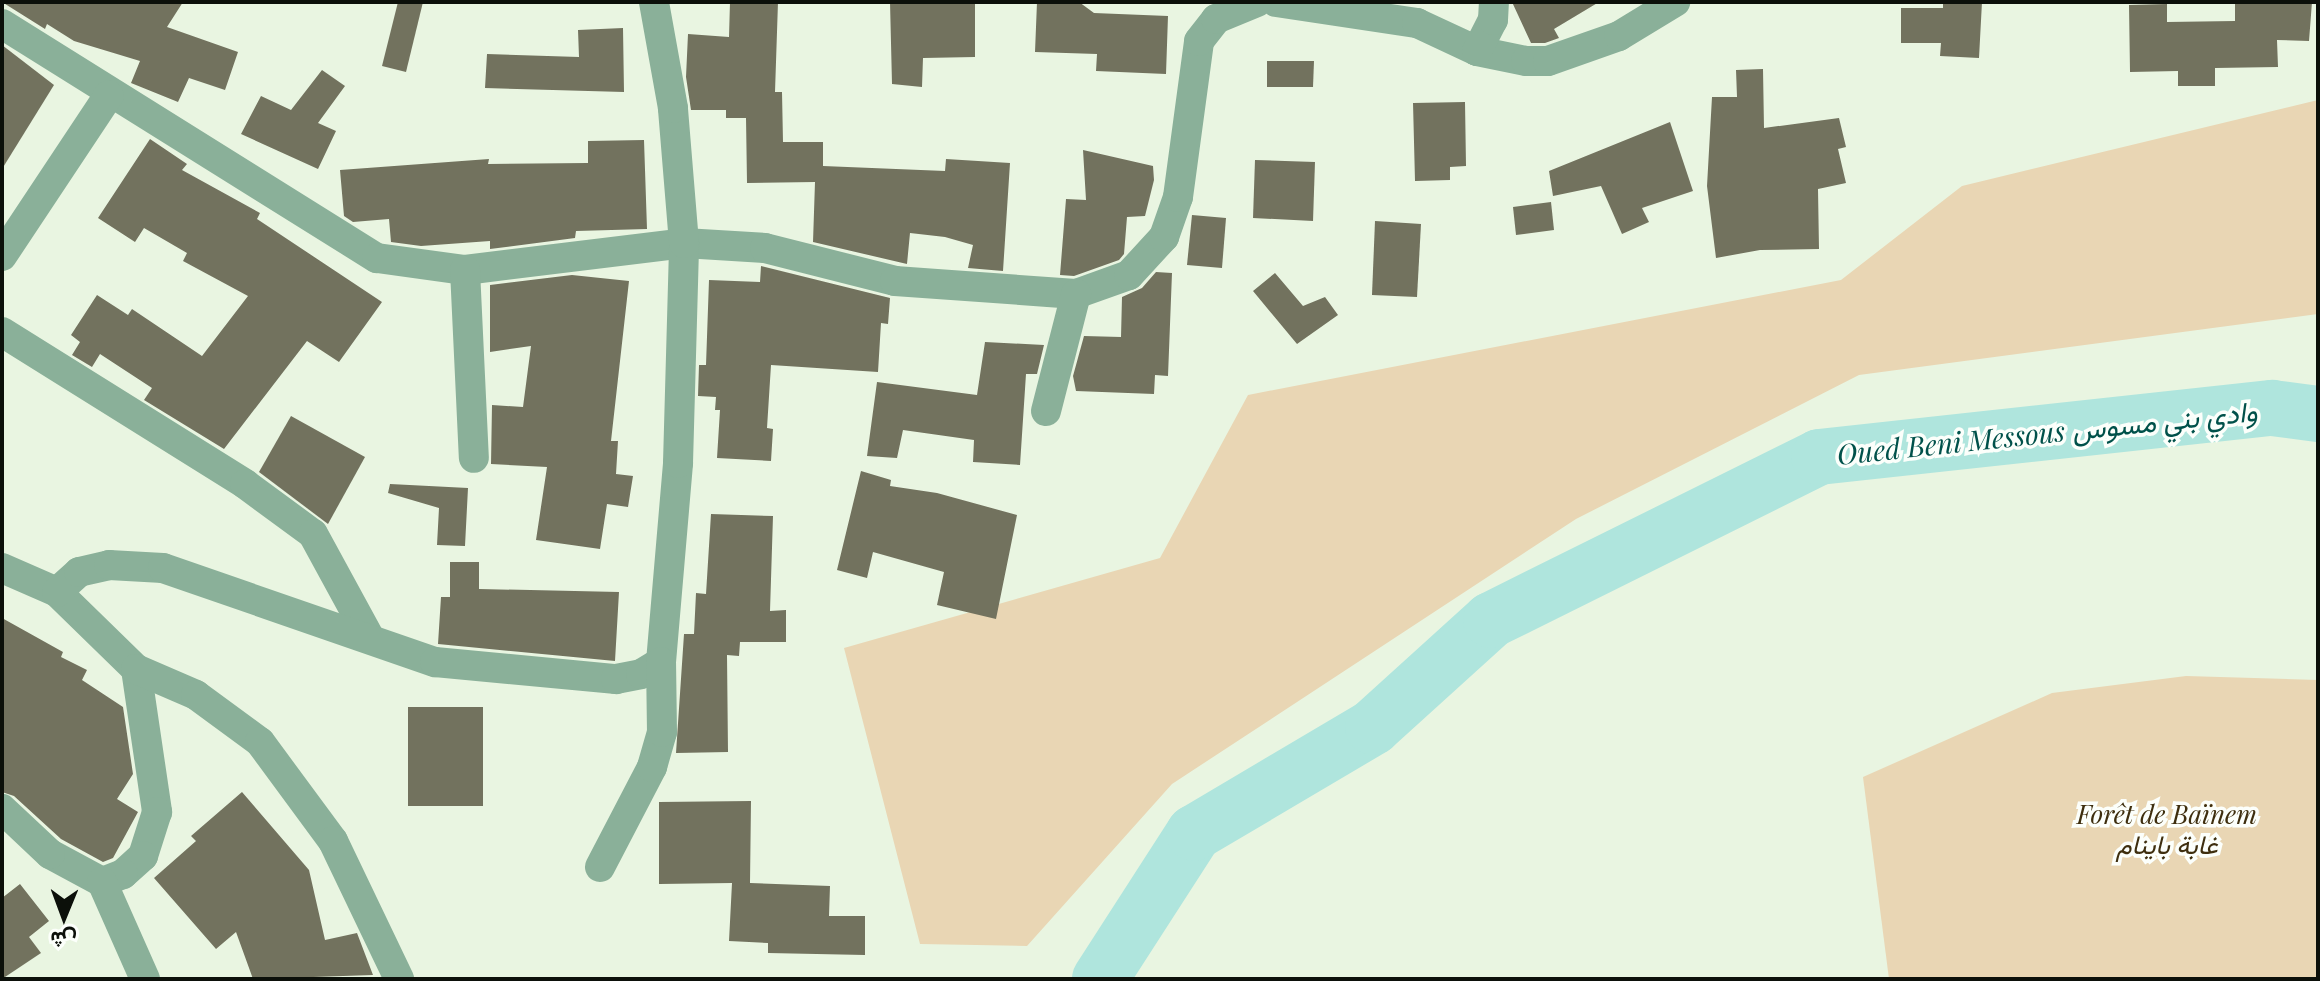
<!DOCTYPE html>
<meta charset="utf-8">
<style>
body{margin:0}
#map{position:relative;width:2320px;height:981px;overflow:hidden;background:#e9f5e1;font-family:"Playfair Display",Vazirmatn,serif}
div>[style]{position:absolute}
.green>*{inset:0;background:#e9d6b4}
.river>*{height:56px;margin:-28px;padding:0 28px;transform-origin:28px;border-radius:28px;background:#afe5dd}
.building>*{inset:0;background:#72725e}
.minor>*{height:30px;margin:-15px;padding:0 15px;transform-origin:15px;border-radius:15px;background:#8ab099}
span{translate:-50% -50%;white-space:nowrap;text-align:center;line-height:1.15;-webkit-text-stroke:7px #fcfffb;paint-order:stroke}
.park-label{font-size:26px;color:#3e2e0e;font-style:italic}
.water-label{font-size:28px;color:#00514a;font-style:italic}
.frame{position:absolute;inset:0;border:4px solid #0c100a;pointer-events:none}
.north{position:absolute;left:24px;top:877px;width:80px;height:80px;-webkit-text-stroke:6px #fcfffb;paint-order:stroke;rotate:181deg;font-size:22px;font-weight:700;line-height:32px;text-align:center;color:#0c100a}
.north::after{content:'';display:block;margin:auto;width:28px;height:36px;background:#0c100a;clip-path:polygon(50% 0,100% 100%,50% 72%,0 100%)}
</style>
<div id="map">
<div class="green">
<i style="clip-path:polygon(2318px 100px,2318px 314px,1859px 375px,1576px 519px,1172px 784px,1027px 946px,920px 944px,844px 648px,1160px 558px,1248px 395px,1841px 280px,1962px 186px)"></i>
<i style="clip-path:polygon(2186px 676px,2318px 680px,2318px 979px,1889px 979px,1863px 777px,2052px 693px)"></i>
</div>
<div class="river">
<i style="left:1100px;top:979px;width:174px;rotate:-57.2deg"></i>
<i style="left:1194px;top:833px;width:208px;rotate:-30.6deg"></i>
<i style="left:1373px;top:727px;width:159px;rotate:-42.2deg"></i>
<i style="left:1491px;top:620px;width:366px;rotate:-26.4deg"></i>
<i style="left:1819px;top:457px;width:456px;rotate:-6.2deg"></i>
<i style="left:2272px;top:408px;width:46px;rotate:7.4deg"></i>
</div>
<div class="building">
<i style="clip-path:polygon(2px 2px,183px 2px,167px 27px,238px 52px,225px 90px,189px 78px,178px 102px,131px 83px,140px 61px,74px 41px,47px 24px,45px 29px)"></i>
<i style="clip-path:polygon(398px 2px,423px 2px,406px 72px,382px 66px)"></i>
<i style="clip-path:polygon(730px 2px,778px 2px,775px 92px,782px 92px,783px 142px,823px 142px,823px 166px,945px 171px,946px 159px,1010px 163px,1003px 271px,968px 268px,973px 245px,945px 237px,910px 233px,907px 264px,813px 242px,815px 182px,747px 183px,746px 118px,726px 118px,726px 110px,691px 110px,686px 77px,688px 34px,729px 37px)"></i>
<i style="clip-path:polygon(890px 2px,975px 2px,975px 57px,923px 58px,922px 87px,892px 84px)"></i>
<i style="clip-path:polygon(1037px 2px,1079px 2px,1094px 13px,1168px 16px,1166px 74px,1096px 71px,1097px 54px,1035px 52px)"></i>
<i style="clip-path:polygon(1512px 2px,1599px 2px,1554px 29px,1559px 38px,1545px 43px,1531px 43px)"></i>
<i style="clip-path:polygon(1943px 2px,1982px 2px,1979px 58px,1940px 56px,1941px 43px,1901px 43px,1901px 8px,1943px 8px)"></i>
<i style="clip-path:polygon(2235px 2px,2312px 2px,2309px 41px,2277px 40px,2278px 67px,2215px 68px,2215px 86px,2178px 86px,2178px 71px,2130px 72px,2129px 5px,2167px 4px,2167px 22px,2235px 21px)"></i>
<i style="clip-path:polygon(623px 28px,624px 92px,485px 88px,487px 54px,579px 57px,578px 30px)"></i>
<i style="clip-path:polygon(2px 45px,54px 85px,2px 169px)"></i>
<i style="clip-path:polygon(1267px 61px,1314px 61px,1313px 87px,1267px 87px)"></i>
<i style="clip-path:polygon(1763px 69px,1764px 128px,1839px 118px,1846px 147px,1838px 149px,1846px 183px,1818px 189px,1819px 249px,1760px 250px,1716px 258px,1707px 186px,1712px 97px,1737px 97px,1736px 70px)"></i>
<i style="clip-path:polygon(322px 70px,345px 86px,318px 123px,336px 131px,318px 169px,241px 134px,261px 96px,291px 110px)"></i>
<i style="clip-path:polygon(1465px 102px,1466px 166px,1450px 167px,1450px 180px,1415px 181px,1413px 103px)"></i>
<i style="clip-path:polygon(1670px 122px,1693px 191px,1642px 208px,1649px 222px,1622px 234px,1601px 186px,1553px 196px,1549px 171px)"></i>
<i style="clip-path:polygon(150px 139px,187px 164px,182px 170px,260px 213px,257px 219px,382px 302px,339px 362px,307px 341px,224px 449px,144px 400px,152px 388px,100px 354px,92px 367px,72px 355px,80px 342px,71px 335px,97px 295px,128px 315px,132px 309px,202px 356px,248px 296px,183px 261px,187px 253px,144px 228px,135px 242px,98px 218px)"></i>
<i style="clip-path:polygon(644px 140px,647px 229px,576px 231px,575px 238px,490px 249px,490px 241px,421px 246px,391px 242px,389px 219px,353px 222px,344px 216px,340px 170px,489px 159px,488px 164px,588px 163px,588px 141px)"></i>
<i style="clip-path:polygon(1083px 150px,1153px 166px,1154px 180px,1145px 216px,1127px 217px,1124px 254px,1119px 260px,1074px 276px,1060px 275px,1066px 199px,1086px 200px)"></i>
<i style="clip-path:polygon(1255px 160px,1315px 162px,1313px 221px,1253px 218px)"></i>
<i style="clip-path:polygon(1551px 202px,1554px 230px,1516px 235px,1513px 207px)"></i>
<i style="clip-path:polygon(1192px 215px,1226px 218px,1222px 268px,1187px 265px)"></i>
<i style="clip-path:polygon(1375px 221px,1421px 224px,1417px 297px,1372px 295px)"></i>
<i style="clip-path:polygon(761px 266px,890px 298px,888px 324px,881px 323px,878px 372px,771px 365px,767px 428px,773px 429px,771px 461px,717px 458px,720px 410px,715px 410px,716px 397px,698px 396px,699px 365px,706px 365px,709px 280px,760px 282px)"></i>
<i style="clip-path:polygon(1156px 272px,1172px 273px,1168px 376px,1155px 375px,1154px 394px,1076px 391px,1073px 376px,1084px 336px,1121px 337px,1122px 297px,1142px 288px)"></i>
<i style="clip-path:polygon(1275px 273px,1303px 306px,1325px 297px,1338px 315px,1297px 344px,1253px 291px)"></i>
<i style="clip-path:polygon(572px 275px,629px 281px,611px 441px,618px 441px,616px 474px,633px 476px,628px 507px,607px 504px,600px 549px,536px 540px,547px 467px,491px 464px,492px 405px,523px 407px,531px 346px,490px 352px,490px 285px)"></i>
<i style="clip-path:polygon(985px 342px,1044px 345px,1037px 374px,1026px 374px,1020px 465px,973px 462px,974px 440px,903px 430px,897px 458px,867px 456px,877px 382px,977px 395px)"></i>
<i style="clip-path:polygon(291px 416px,365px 457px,328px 524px,259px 472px)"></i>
<i style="clip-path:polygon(861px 471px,891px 480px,890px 486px,937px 493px,1017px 515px,996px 619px,937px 605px,944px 572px,873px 552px,867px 578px,837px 570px)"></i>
<i style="clip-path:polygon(390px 484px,468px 488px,465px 546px,437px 545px,439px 508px,388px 493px)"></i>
<i style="clip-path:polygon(711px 514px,773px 516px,770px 611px,786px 610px,786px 642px,740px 642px,739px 656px,727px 655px,728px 752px,676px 753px,684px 634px,694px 634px,696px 593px,706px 594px)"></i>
<i style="clip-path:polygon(450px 562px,479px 562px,479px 589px,619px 592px,615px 661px,438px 644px,441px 597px,450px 597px)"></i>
<i style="clip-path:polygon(2px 618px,63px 652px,61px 657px,87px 670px,82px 680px,123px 707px,133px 774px,117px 799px,138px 812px,113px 858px,103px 862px,61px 839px,14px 796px,2px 792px)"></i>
<i style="clip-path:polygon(408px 707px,483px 707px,483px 806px,408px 806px)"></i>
<i style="clip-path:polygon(242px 792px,309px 870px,325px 940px,357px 933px,373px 975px,253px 979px,236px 932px,216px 949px,154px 878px,196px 841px,191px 836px)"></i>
<i style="clip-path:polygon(751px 801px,750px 883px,830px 886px,829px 916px,865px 916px,865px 955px,768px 953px,768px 943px,729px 941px,732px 883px,659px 884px,659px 802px)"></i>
<i style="clip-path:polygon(20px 884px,49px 921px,29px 937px,41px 953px,2px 979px,2px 898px)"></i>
</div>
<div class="minor">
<i style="left:1276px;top:2px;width:143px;rotate:8.5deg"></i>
<i style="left:1417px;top:23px;width:66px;rotate:25deg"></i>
<i style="left:1477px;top:51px;width:50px;rotate:11.5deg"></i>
<i style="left:1526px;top:61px;width:22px"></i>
<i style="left:1548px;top:61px;width:75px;rotate:-19.4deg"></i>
<i style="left:1619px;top:36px;width:66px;rotate:-31.3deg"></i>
<i style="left:2px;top:24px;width:442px;rotate:32deg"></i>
<i style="left:377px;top:258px;width:89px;rotate:7.8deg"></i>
<i style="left:465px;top:270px;width:221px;rotate:-7deg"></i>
<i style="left:684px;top:243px;width:81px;rotate:3.5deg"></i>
<i style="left:765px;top:248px;width:134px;rotate:14.2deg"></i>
<i style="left:895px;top:281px;width:181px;rotate:4.1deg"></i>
<i style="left:1076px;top:294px;width:56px;rotate:-19.7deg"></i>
<i style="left:1129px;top:275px;width:52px;rotate:-47.4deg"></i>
<i style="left:1164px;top:237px;width:42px;rotate:-70.7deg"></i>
<i style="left:1178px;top:197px;width:157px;rotate:-82.3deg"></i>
<i style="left:1199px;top:41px;width:28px;rotate:-52deg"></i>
<i style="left:1216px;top:19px;width:44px;rotate:-22.5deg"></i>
<i style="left:1477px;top:51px;width:35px;rotate:-63deg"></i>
<i style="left:1493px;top:20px;width:18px;rotate:-87deg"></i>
<i style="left:2px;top:256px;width:193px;rotate:-56.4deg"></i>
<i style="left:465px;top:270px;width:188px;rotate:87.3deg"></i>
<i style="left:2px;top:332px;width:287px;rotate:32deg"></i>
<i style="left:245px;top:484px;width:84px;rotate:36.3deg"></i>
<i style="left:313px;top:534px;width:115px;rotate:61.4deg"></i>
<i style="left:1046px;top:411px;width:121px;rotate:-75.6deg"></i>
<i style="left:2px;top:568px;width:60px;rotate:23.6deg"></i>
<i style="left:57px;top:592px;width:110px;rotate:44.3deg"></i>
<i style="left:136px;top:669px;width:145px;rotate:81.6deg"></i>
<i style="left:157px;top:812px;width:46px;rotate:107.7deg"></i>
<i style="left:143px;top:856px;width:27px;rotate:138deg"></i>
<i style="left:123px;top:874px;width:22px;rotate:159deg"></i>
<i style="left:102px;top:882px;width:59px;rotate:-151.7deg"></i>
<i style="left:50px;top:854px;width:66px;rotate:-136.8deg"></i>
<i style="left:57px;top:592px;width:30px;rotate:-42deg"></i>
<i style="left:79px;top:572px;width:31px;rotate:-13deg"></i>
<i style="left:109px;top:565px;width:54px;rotate:3.2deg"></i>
<i style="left:163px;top:568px;width:288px;rotate:19.1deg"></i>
<i style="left:435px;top:662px;width:182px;rotate:5.4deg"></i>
<i style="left:616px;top:679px;width:25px;rotate:-11deg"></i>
<i style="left:641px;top:674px;width:23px;rotate:-31deg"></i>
<i style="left:661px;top:662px;width:200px;rotate:-85.1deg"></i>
<i style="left:678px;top:463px;width:220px;rotate:-88.4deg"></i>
<i style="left:684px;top:243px;width:135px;rotate:-94.7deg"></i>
<i style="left:673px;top:108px;width:108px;rotate:-100.2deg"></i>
<i style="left:136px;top:669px;width:65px;rotate:23.4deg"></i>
<i style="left:196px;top:695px;width:79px;rotate:36.3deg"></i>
<i style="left:260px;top:742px;width:123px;rotate:53.6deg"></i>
<i style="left:333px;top:841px;width:153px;rotate:64.4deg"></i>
<i style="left:600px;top:867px;width:113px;rotate:-62.5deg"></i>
<i style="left:652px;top:767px;width:36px;rotate:-74deg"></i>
<i style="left:662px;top:732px;width:70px;rotate:-90.8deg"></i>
<i style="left:102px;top:882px;width:106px;rotate:66.1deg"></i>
</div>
<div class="park-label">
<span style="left:2167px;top:829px">Forêt de Baïnem<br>غابة باينام</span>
</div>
<div class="water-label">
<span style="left:2047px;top:432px;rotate:-6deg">Oued Beni Messous وادي بني مسوس</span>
</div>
<div class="frame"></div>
<div class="north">ش</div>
</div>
